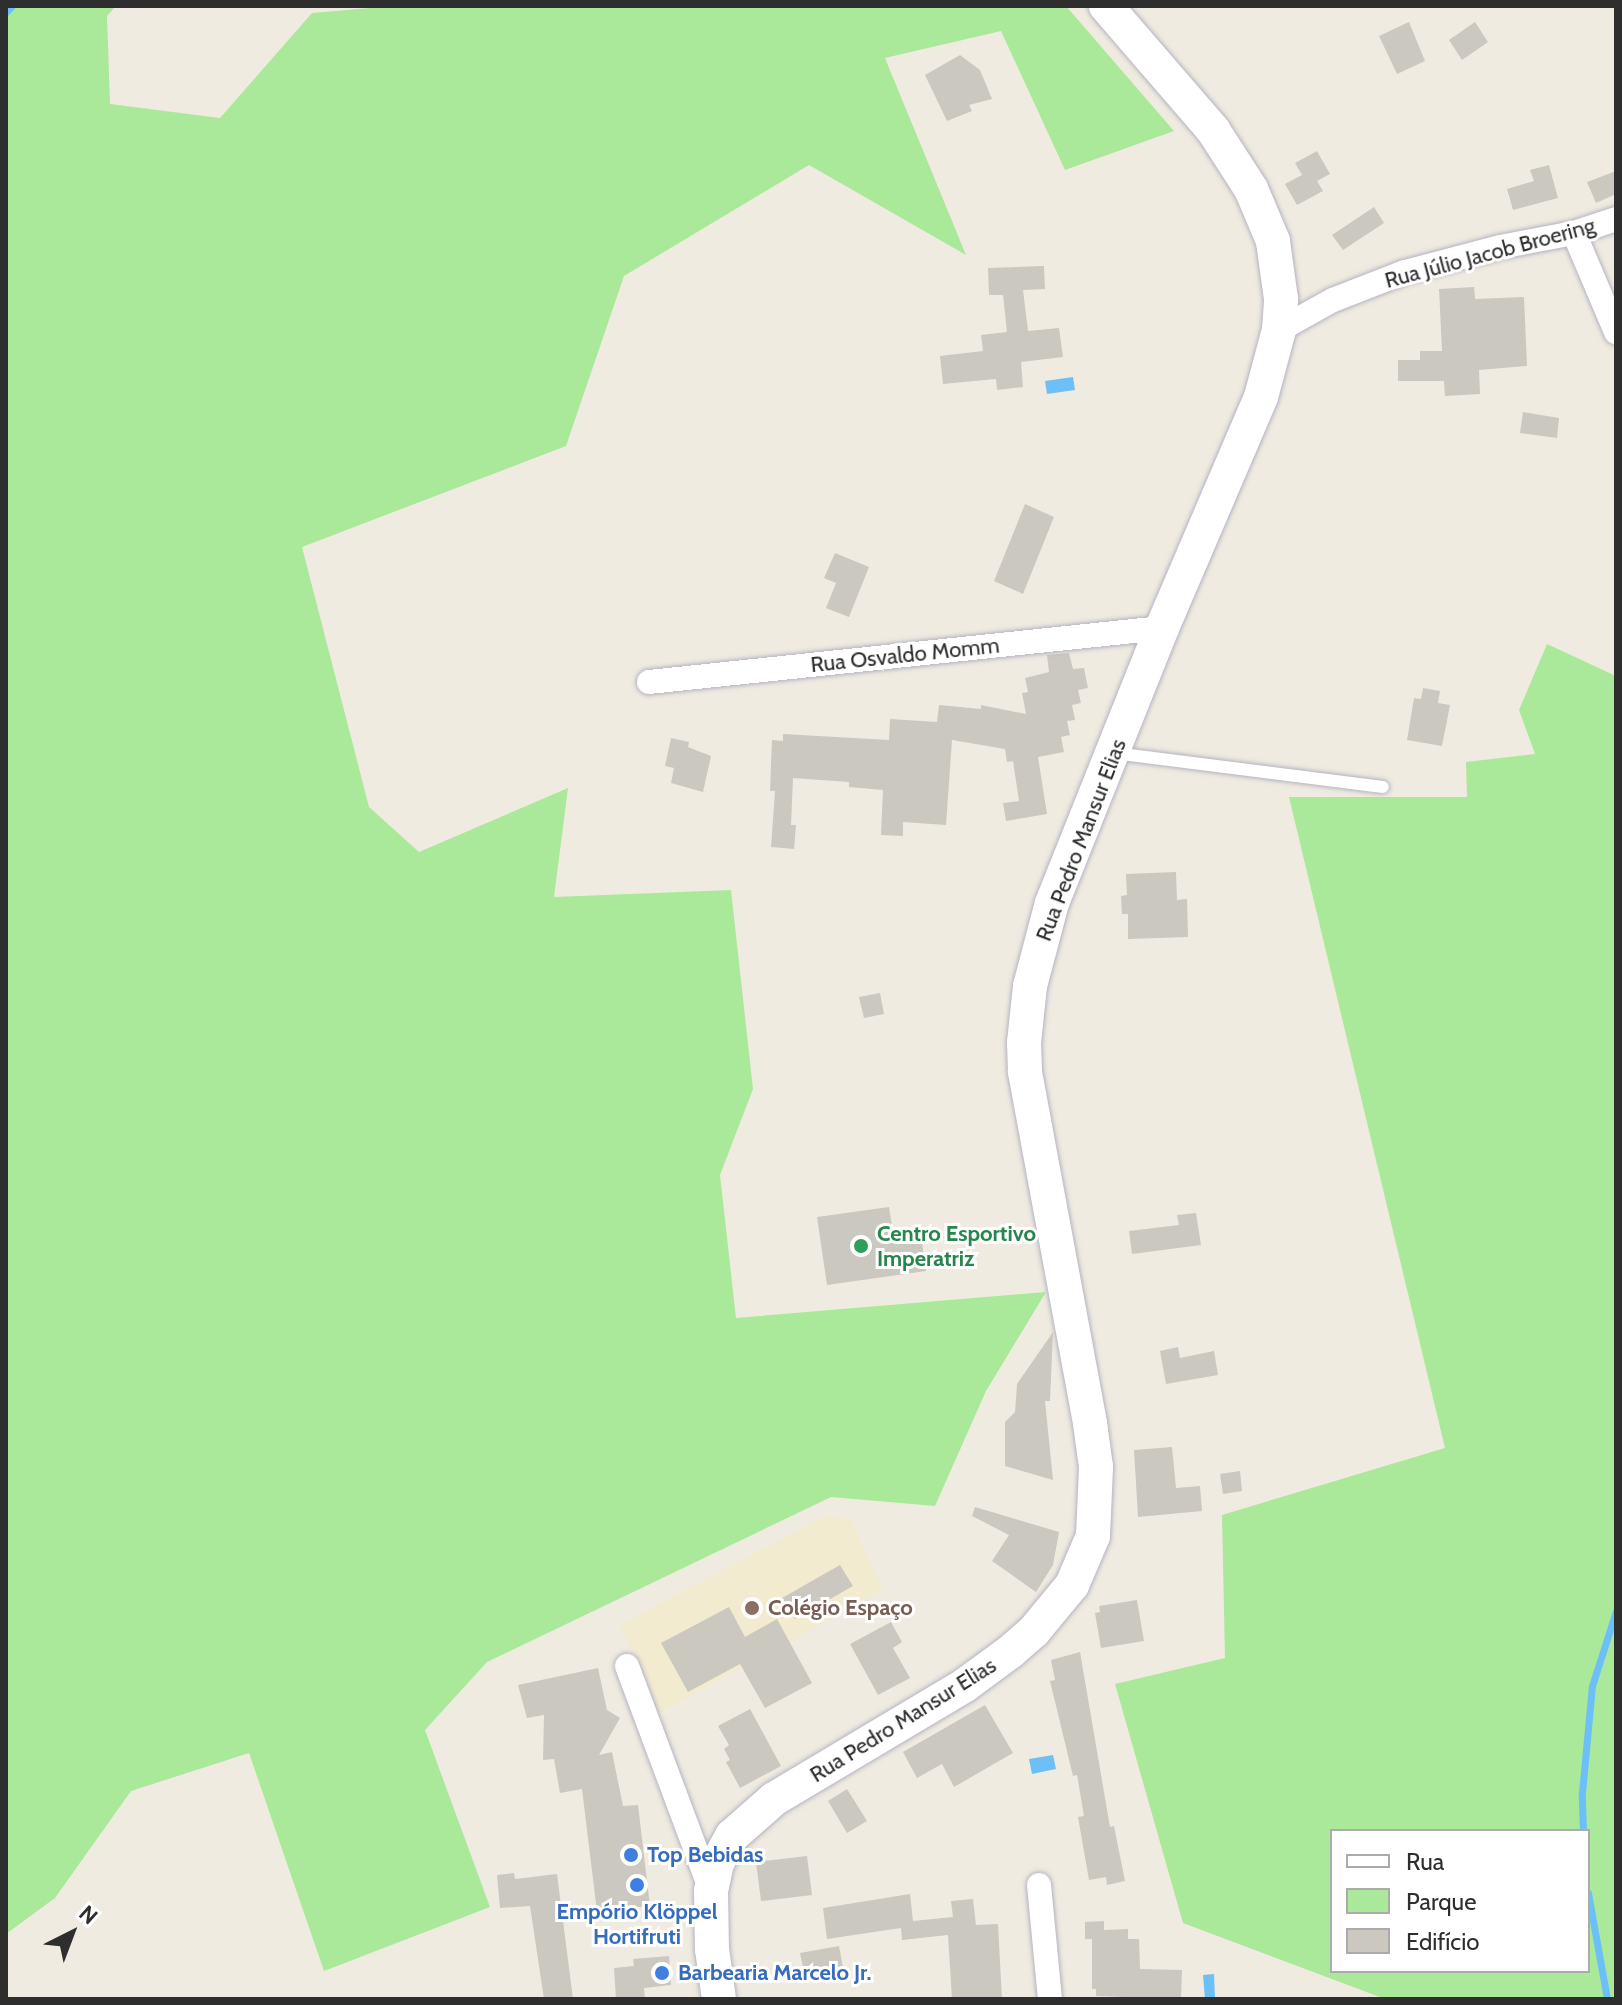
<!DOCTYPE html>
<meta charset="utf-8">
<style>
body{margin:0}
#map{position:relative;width:1622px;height:2005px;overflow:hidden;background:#f0ebe0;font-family:Cabin,sans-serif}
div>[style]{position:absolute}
.education>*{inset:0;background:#f2ebcf}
.green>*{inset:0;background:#a9e999}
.water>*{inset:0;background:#6dbff7}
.stream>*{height:7px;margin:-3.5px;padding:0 3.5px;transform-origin:3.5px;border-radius:3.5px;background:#6dbff7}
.building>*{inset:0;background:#cbc8bf}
.roads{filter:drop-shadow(0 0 2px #b4b4c2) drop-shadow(0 0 2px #b4b4c2)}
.lane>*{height:12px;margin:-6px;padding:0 6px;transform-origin:6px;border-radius:6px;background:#fff}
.street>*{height:24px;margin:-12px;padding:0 12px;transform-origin:12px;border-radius:12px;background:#fff}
.secondary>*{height:34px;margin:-17px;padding:0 17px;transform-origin:17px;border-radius:17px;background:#fff}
.dots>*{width:22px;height:22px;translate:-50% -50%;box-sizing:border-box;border:4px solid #fff;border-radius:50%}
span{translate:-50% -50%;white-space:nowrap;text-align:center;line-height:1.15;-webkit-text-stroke:6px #fff;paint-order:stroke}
.street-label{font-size:22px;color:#2e2e2e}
.leisure-label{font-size:22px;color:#27864d;font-weight:700}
.left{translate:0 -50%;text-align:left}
.education-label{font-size:22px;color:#785e54;font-weight:700}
.shop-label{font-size:22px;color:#366cbe;font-weight:700}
.frame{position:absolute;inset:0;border:8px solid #2e2e2e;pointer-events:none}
.legend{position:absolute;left:1330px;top:1829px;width:260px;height:144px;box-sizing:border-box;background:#fff;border:2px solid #ababab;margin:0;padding:10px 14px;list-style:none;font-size:24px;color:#2e2e2e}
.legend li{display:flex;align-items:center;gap:16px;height:40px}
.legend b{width:40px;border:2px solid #ababab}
.north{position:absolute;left:32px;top:1893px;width:80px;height:80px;-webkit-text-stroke:6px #fff;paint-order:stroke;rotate:42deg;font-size:22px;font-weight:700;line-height:32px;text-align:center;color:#2e2e2e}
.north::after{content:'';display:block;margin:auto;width:28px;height:36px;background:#2e2e2e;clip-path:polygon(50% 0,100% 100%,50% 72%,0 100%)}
</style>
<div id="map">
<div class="education">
<i style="clip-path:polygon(824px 1516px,850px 1518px,883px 1590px,659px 1713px,620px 1625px)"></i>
</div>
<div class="green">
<i style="clip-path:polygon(6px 6px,116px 6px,107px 16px,110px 104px,220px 118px,312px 13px,393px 6px,1066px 6px,1174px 131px,1065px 170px,1001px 31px,885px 58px,966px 255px,809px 165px,624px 276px,566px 446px,302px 547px,369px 807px,419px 852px,568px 788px,554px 897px,731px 890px,753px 1089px,720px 1175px,736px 1318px,1046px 1292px,986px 1391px,935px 1506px,831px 1497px,487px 1662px,425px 1730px,490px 1907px,324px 1971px,249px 1753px,131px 1791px,55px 1898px,6px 1934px)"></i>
<i style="clip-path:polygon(evenodd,1547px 644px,1616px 676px,1616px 1999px,1385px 1999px,1183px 1923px,1115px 1684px,1225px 1658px,1222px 1515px,1445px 1448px,1289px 797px,1467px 797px,1466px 762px,1535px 754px,1519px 710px,1547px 644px,1588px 1831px,1588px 1971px,1332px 1971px,1332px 1831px,1588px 1831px)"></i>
</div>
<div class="water">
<i style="clip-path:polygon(1073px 377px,1075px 390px,1047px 394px,1045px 381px)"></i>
<i style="clip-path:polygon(1053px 1755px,1056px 1769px,1032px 1774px,1029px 1759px)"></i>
<i style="clip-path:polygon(1214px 1974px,1215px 1999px,1205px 1999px,1203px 1975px)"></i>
</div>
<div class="stream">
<i style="left:6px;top:12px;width:8px;rotate:-45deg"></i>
<i style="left:1583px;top:1831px;width:38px;rotate:-92deg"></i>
<i style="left:1582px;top:1793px;width:107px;rotate:-84.7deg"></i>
<i style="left:1592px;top:1686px;width:79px;rotate:-72.3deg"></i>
<i style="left:1588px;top:1893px;width:108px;rotate:79.8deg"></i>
</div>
<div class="building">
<i style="clip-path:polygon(1409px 22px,1425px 61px,1397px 74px,1379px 36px)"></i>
<i style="clip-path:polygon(1475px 22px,1488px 42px,1462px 60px,1449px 40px)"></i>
<i style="clip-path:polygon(960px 55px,980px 70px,992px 99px,969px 105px,972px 111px,947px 121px,925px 75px)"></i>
<i style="clip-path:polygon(1317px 151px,1330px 174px,1317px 181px,1323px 191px,1297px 205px,1285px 184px,1302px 175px,1295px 163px)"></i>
<i style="clip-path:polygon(1549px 165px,1558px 198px,1513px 210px,1507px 189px,1534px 181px,1530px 170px)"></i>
<i style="clip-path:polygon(1616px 171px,1616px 194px,1596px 203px,1587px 182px)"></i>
<i style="clip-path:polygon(1374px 207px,1384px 223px,1343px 250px,1332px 235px)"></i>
<i style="clip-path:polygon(1044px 266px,1045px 289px,1023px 290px,1028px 331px,1059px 328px,1063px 357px,1021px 362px,1023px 387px,997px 390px,996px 379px,943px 384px,940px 356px,983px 351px,981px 335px,1007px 332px,1003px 295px,989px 295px,988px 268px)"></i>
<i style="clip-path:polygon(1474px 287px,1475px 299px,1524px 297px,1527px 366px,1479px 370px,1480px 394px,1445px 396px,1444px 381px,1398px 381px,1398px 360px,1420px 360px,1420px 351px,1442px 351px,1439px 289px)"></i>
<i style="clip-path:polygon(1523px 412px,1559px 418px,1557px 438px,1520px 433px)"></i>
<i style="clip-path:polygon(1025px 504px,1054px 517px,1023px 594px,994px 581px)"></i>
<i style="clip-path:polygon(835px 553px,869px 567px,849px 617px,826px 608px,836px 583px,824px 578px)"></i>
<i style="clip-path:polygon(1069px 653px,1073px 669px,1084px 668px,1088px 688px,1078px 690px,1081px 703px,1072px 705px,1075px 720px,1067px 721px,1070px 735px,1061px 737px,1064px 752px,1038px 757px,1047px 814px,1006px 821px,1003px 803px,1019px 801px,1013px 761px,1007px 762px,1005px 749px,952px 740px,946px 825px,903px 822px,903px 836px,881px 835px,883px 790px,849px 787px,849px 782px,793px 778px,791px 825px,796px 825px,794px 849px,771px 847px,775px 791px,770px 791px,772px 740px,783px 741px,783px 734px,889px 740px,890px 719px,937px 722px,939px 705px,981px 709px,981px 705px,1026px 714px,1022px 693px,1028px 692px,1025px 678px,1049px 672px,1047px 655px)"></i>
<i style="clip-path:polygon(1423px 688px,1440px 691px,1438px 703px,1450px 705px,1442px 746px,1407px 740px,1414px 698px,1421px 699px)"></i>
<i style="clip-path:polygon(671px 738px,689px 742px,688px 747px,711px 756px,703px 792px,671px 783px,674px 768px,665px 766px)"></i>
<i style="clip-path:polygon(1176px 872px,1177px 900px,1187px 899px,1188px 937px,1128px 939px,1128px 914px,1122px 914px,1121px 896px,1127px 895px,1126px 874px)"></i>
<i style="clip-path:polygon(880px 993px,884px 1014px,864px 1018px,859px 997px)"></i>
<i style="clip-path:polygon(889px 1207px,893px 1232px,920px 1229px,926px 1271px,827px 1285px,817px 1217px)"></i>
<i style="clip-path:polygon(1196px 1213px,1201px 1245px,1132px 1254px,1129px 1231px,1179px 1225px,1177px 1215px)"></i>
<i style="clip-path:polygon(1053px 1332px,1050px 1401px,1045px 1401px,1053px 1480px,1005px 1466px,1005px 1422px,1015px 1412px,1017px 1384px)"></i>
<i style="clip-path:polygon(1178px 1347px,1180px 1358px,1214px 1351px,1218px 1375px,1166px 1384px,1160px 1351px)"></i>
<i style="clip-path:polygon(1172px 1447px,1176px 1488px,1200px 1486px,1202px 1511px,1138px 1517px,1134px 1450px)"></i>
<i style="clip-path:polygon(1240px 1471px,1242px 1491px,1223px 1494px,1220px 1474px)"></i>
<i style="clip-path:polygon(975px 1507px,1059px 1532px,1053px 1565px,1036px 1592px,992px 1561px,1009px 1535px,972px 1516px)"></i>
<i style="clip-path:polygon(840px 1565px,853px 1586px,795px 1619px,782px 1598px)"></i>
<i style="clip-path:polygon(1137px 1600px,1144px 1641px,1101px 1648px,1095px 1613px,1100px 1612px,1099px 1606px)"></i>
<i style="clip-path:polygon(729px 1607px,745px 1637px,777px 1619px,812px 1683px,765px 1708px,740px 1664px,688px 1692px,661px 1643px)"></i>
<i style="clip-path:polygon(891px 1622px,902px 1642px,893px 1648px,910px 1678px,878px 1695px,850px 1644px)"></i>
<i style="clip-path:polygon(1080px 1652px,1110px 1827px,1114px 1826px,1125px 1881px,1107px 1885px,1106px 1877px,1089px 1880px,1078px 1817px,1084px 1816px,1077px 1775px,1073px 1776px,1050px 1681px,1055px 1680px,1051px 1660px)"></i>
<i style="clip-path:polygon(598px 1668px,607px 1710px,620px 1718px,599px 1755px,612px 1752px,623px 1806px,638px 1805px,650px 1906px,597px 1912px,582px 1789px,560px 1793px,554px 1759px,543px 1760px,544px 1715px,527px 1718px,518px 1685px)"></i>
<i style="clip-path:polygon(985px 1705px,1013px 1753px,954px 1787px,942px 1764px,917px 1778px,903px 1752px)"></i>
<i style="clip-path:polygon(750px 1709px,781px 1766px,740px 1788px,726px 1762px,730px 1760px,724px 1749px,729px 1745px,718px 1726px)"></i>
<i style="clip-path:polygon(847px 1789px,867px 1821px,847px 1833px,828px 1801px)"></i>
<i style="clip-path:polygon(807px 1856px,812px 1895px,761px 1901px,756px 1862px)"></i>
<i style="clip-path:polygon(514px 1873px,515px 1879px,557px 1874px,573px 1999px,544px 1999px,530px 1906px,500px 1908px,497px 1875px)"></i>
<i style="clip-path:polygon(910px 1894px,913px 1921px,953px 1917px,951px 1901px,973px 1899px,976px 1925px,998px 1924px,1002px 1999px,952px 1999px,948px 1935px,902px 1940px,901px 1928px,827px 1939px,823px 1908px)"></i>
<i style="clip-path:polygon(1104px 1921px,1104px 1930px,1128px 1929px,1128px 1939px,1139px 1939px,1140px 1969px,1182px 1970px,1181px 1999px,1096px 1996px,1096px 1989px,1092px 1989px,1092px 1939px,1085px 1939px,1085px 1922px)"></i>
<i style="clip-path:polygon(839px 1946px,845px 1978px,806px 1981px,800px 1953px)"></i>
<i style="clip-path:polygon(669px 1956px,671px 1985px,644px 1988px,645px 1999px,616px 1999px,614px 1968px,634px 1966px,633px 1959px)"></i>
</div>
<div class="roads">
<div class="lane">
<i style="left:1114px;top:753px;width:271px;rotate:7.2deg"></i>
</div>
<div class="street">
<i style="left:1574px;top:233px;width:108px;rotate:67deg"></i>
<i style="left:1279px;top:330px;width:62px;rotate:-29.1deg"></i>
<i style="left:1333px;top:300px;width:77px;rotate:-21.3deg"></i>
<i style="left:1405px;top:272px;width:98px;rotate:-14.7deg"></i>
<i style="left:1500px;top:247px;width:75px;rotate:-10.7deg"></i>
<i style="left:1574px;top:233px;width:44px;rotate:-18.4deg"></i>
<i style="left:649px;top:682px;width:516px;rotate:-6.01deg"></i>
<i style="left:627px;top:1666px;width:240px;rotate:69.5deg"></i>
<i style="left:1039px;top:1885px;width:115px;rotate:84.5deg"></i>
</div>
<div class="secondary">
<i style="left:719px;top:1999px;width:50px;rotate:-98deg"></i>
<i style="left:712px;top:1949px;width:58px;rotate:-91deg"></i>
<i style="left:711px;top:1891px;width:29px;rotate:-78deg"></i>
<i style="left:717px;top:1863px;width:31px;rotate:-61deg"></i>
<i style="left:732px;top:1836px;width:56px;rotate:-41.4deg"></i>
<i style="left:774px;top:1799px;width:222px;rotate:-30.8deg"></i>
<i style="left:965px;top:1685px;width:56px;rotate:-36.3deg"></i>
<i style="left:1010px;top:1652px;width:32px;rotate:-41deg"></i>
<i style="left:1034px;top:1631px;width:60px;rotate:-50.4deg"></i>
<i style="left:1072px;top:1585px;width:53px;rotate:-66.8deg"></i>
<i style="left:1093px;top:1536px;width:69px;rotate:-87.5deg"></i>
<i style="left:1096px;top:1467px;width:44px;rotate:-97.8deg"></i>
<i style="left:1090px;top:1423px;width:358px;rotate:-100.5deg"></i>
<i style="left:1025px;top:1071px;width:28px;rotate:-92deg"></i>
<i style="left:1024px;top:1043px;width:57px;rotate:-84deg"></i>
<i style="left:1030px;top:986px;width:86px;rotate:-75.2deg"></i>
<i style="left:1052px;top:903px;width:296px;rotate:-68.2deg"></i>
<i style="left:1162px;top:628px;width:251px;rotate:-66.8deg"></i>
<i style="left:1261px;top:397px;width:69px;rotate:-75deg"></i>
<i style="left:1279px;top:330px;width:31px;rotate:-86deg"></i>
<i style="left:1281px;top:299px;width:59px;rotate:-97.9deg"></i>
<i style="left:1273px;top:241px;width:56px;rotate:-112.9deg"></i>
<i style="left:1251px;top:189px;width:70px;rotate:-122.8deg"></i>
<i style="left:1213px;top:130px;width:164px;rotate:-130.8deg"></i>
</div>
</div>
<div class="dots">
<i style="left:861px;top:1246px;background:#2e9e5b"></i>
<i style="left:752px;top:1608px;background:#8d6e63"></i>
<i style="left:631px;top:1855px;background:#3f7fe0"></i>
<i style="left:637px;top:1885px;background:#3f7fe0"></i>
<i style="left:662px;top:1973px;background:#3f7fe0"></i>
</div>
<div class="street-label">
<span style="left:1490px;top:253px;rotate:-15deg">Rua Júlio Jacob Broering</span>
<span style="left:905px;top:655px;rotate:-6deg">Rua Osvaldo Momm</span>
<span style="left:1081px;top:840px;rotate:-69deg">Rua Pedro Mansur Elias</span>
<span style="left:903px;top:1720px;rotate:-32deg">Rua Pedro Mansur Elias</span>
</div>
<div class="leisure-label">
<span class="left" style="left:877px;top:1246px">Centro Esportivo<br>Imperatriz</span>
</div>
<div class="education-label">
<span class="left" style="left:768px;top:1608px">Colégio Espaço</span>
</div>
<div class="shop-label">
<span class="left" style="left:647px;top:1855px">Top Bebidas</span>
<span style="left:637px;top:1924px">Empório Klöppel<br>Hortifruti</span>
<span class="left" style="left:678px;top:1973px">Barbearia Marcelo Jr.</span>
</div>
<div class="frame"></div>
<ul class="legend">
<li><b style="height:10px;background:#fff"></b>Rua</li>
<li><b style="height:22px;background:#a9e999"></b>Parque</li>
<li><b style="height:22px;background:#cbc8bf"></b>Edifício</li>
</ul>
<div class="north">N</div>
</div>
